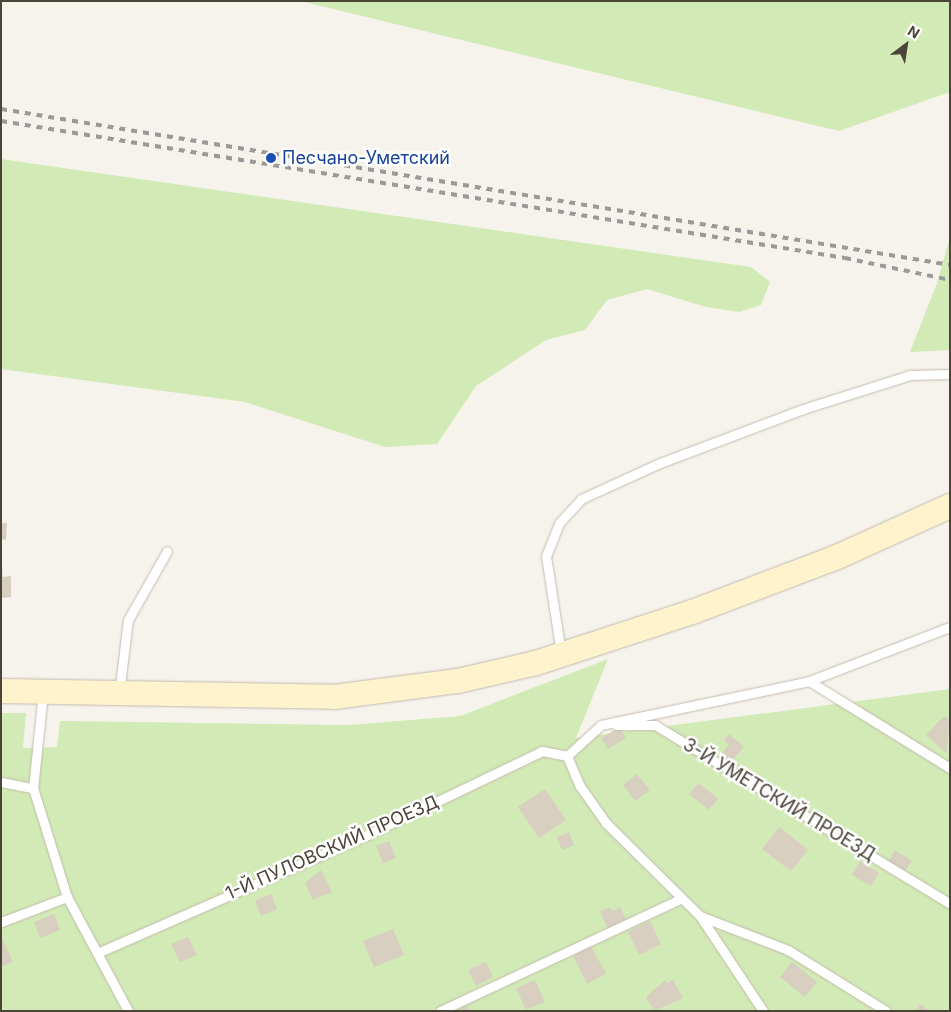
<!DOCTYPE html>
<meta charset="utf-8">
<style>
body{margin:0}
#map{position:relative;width:951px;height:1012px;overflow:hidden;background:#f6f3ec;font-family:Inter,sans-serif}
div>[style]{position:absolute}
.green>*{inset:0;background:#d2eab5}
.building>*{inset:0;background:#d8cfc1}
.roads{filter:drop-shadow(0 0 1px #c2bbae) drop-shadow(0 0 1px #c2bbae)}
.service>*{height:9px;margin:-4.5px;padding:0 4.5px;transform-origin:4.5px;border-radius:4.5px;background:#fff}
.secondary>*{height:24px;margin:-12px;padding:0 12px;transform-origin:12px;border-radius:12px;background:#fff3cd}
.rail>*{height:4px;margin-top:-2px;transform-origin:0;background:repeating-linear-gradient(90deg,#9a9a9a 0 6px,transparent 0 12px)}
.dots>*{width:14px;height:14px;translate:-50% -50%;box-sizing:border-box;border:2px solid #fff;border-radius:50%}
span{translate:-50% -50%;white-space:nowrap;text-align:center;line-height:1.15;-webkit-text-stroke:5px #fff;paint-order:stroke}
.transit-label{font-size:18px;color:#164399}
.left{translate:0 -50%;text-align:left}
.street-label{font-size:18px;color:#4b4439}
.frame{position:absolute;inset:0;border:2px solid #4b4439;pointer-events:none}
.north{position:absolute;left:881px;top:20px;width:50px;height:50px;-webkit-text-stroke:4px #fff;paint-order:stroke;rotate:31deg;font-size:14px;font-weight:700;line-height:20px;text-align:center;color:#4b4439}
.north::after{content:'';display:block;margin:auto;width:18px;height:22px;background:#4b4439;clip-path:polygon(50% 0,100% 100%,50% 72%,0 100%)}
</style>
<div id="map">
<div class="green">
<i style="clip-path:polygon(300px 1px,950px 1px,950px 92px,839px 131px)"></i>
<i style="clip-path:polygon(1px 159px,751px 267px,770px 282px,761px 305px,739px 312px,706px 307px,647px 289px,607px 300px,585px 330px,546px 340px,476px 386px,437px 444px,385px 447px,245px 402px,1px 369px)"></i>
<i style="clip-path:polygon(950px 237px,950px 350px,910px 352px,937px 283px)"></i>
<i style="clip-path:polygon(608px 659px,576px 738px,950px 689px,950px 1011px,1px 1011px,1px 713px,26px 713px,23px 748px,57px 747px,60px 721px,349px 725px,460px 716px)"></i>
</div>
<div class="building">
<i style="clip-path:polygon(1px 523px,7px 523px,6px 540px,1px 539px)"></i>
<i style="clip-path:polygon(3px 565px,3px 577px,11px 576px,11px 597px,1px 598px)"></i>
<i style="clip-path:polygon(944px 716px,950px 721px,946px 753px,926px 735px)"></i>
<i style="clip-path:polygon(620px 727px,626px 738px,608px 749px,601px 738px)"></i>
<i style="clip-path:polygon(729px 734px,744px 747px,729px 764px,719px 756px,729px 745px,724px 740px)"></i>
<i style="clip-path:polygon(637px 774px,650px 790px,635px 801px,623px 785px)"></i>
<i style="clip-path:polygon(699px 783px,718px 799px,709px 810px,689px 794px)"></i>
<i style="clip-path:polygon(545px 789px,566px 820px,539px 838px,518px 807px)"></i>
<i style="clip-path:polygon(779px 827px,808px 850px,791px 871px,762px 849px)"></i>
<i style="clip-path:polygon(569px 832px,574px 845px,562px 850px,557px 837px)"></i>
<i style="clip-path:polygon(389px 841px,396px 858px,383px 863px,376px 846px)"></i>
<i style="clip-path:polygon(895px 850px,912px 861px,904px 872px,888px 862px)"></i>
<i style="clip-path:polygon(860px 861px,879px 873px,871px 886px,852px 875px)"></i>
<i style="clip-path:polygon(321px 870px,332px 892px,313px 900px,305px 883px)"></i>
<i style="clip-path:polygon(271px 894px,277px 909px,261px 916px,255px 901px)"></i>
<i style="clip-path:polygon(610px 907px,613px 911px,620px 907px,626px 919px,608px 928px,600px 912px)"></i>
<i style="clip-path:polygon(54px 914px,60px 930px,40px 938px,34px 922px)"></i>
<i style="clip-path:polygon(650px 921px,661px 944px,639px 955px,628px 932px)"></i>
<i style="clip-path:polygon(393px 929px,404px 955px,374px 967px,363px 941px)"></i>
<i style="clip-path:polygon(1px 936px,13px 962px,1px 967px)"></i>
<i style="clip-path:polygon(188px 937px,197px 955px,180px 962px,171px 944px)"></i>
<i style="clip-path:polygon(591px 946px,606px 974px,587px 984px,573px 956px)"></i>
<i style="clip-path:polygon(486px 962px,493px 977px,476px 986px,468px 970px)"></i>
<i style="clip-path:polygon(792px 962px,817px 982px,805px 997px,780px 977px)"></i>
<i style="clip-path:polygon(535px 980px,545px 1002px,526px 1010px,516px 988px)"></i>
<i style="clip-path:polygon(665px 980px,667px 983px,673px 980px,683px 998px,654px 1011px,646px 997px)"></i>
<i style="clip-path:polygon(920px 1004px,929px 1011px,916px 1011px)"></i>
<i style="clip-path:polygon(467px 1006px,469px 1011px,456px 1011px)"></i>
</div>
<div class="roads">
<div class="service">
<i style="left:561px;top:653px;width:98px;rotate:-98.8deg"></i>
<i style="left:546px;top:556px;width:35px;rotate:-68deg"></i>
<i style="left:559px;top:523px;width:33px;rotate:-47deg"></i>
<i style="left:581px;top:499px;width:87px;rotate:-24.5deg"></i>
<i style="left:660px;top:463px;width:153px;rotate:-20.7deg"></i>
<i style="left:803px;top:409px;width:112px;rotate:-17.6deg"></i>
<i style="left:910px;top:375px;width:40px;rotate:-1.4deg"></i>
<i style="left:809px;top:681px;width:166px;rotate:31.7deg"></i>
<i style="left:43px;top:692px;width:97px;rotate:95.9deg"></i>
<i style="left:33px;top:788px;width:114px;rotate:72.7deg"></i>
<i style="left:67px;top:897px;width:129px;rotate:61.8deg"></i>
<i style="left:119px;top:693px;width:74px;rotate:-83deg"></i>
<i style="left:128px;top:620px;width:79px;rotate:-60.5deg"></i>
<i style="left:616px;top:725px;width:39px"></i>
<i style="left:655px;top:725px;width:345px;rotate:31.2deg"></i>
<i style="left:567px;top:756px;width:46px;rotate:-42.4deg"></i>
<i style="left:601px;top:725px;width:213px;rotate:-11.9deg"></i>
<i style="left:809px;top:681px;width:151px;rotate:-21deg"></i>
<i style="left:567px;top:756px;width:33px;rotate:67deg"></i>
<i style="left:580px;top:786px;width:45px;rotate:54.9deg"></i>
<i style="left:606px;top:823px;width:132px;rotate:44.7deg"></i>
<i style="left:700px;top:916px;width:114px;rotate:56.4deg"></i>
<i style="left:1px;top:782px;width:33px;rotate:11deg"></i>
<i style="left:700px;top:916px;width:94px;rotate:21.1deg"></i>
<i style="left:788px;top:950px;width:115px;rotate:31.9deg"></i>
<i style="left:1px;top:922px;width:71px;rotate:-20.7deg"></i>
<i style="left:97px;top:953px;width:295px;rotate:-23.6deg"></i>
<i style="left:367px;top:835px;width:194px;rotate:-25.6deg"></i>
<i style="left:542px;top:751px;width:25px;rotate:11deg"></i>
<i style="left:440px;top:1011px;width:265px;rotate:-25deg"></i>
</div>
<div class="secondary">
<i style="left:1px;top:691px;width:333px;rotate:1deg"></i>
<i style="left:334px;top:697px;width:125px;rotate:-7.4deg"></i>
<i style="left:458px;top:681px;width:80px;rotate:-13deg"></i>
<i style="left:536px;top:663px;width:167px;rotate:-18.1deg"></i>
<i style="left:695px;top:611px;width:152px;rotate:-20.8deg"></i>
<i style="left:837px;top:557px;width:124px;rotate:-24.3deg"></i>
</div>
</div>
<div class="rail">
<i style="left:1px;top:109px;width:962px;rotate:9.33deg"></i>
<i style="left:1px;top:121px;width:855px;rotate:9.22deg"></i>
<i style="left:845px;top:258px;width:107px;rotate:11.8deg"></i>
</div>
<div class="dots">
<i style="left:271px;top:158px;background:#1a4fb4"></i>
</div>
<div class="transit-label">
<span class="left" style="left:282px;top:158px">Песчано-Уметский</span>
</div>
<div class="street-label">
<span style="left:779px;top:800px;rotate:31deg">3-Й УМЕТСКИЙ ПРОЕЗД</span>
<span style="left:332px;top:848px;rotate:-24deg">1-Й ПУЛОВСКИЙ ПРОЕЗД</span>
</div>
<div class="frame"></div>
<div class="north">N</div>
</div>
